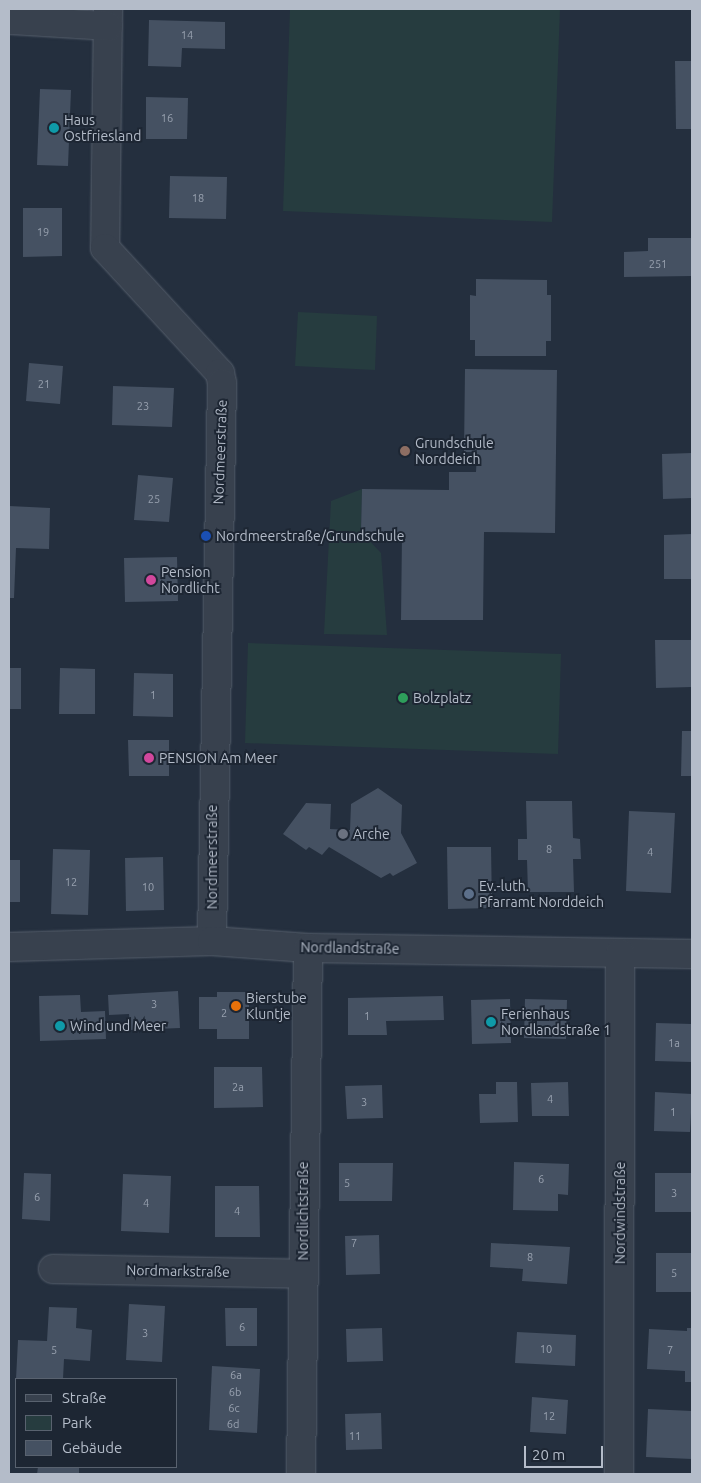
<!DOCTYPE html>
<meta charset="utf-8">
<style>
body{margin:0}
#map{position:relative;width:701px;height:1483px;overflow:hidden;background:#242f3e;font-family:Ubuntu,sans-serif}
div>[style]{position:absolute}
.green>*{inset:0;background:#263c3f}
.building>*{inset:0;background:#455162}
.roads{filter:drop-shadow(0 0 1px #565f6c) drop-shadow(0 0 1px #565f6c)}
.street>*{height:28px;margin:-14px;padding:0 14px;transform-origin:14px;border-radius:14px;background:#38414e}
.dots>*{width:14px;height:14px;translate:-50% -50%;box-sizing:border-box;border:2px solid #1d2633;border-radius:50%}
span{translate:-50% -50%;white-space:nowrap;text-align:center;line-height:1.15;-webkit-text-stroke:4px #1d2633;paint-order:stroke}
.number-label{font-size:11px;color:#98a1af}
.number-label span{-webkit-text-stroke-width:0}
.poi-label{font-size:14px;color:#b4bcc9}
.left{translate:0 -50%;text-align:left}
.street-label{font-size:14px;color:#b4bcc9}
.frame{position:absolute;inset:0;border:10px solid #b4bcc9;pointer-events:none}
.legend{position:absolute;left:15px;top:1378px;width:162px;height:90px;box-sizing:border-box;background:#1d2633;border:1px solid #59626f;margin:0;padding:6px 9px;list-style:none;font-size:15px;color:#b4bcc9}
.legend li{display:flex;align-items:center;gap:10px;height:25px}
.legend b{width:25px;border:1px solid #59626f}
.scale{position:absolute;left:524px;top:1446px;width:79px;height:22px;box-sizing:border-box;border:2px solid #b4bcc9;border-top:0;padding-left:6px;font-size:15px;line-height:18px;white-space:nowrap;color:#b4bcc9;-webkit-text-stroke:4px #1d2633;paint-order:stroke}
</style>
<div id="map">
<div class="green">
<i style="clip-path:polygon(290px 9px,560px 9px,552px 222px,283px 211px)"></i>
<i style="clip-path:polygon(298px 312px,377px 316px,375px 370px,295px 366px)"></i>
<i style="clip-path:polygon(362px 489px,361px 532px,381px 553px,387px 635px,324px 634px,331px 501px)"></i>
<i style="clip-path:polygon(248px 643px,561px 654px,558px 754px,245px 743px)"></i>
</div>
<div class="building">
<i style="clip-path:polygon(149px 20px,225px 22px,225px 49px,182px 48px,181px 67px,148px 66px)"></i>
<i style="clip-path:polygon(675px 61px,692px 61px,692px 129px,676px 129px)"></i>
<i style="clip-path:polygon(40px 89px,71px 90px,68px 166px,37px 165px)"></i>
<i style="clip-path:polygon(146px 97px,188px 98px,187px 139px,146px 139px)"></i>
<i style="clip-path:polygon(170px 176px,227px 177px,226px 219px,169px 218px)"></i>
<i style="clip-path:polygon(23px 208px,62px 208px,62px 256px,23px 257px)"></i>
<i style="clip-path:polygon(648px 238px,692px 238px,692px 276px,624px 277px,624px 252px,648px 251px)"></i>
<i style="clip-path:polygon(476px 279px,547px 280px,547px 295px,551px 295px,551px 341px,546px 341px,546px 356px,475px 356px,475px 340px,470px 340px,470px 295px,476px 296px)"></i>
<i style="clip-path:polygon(29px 363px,63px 366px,60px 404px,26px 401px)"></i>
<i style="clip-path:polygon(465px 369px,557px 370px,555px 533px,484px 532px,483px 620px,401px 620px,402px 533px,361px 532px,362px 489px,449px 490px,449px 472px,476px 472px,477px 452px,464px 452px)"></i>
<i style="clip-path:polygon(113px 386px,174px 388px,172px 427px,112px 425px)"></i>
<i style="clip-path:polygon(692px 453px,692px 498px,663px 499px,662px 454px)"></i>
<i style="clip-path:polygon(138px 475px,173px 478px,169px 522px,134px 520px)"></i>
<i style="clip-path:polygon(9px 506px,50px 508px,49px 549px,16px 548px,14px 598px,9px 598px)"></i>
<i style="clip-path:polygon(692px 534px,692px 579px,664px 579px,664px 535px)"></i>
<i style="clip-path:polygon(177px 557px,178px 601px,125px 602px,124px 558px)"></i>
<i style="clip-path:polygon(655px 640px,692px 640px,692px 687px,656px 688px)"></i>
<i style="clip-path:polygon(9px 668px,21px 668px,21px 709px,9px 709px)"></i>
<i style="clip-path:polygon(60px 668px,95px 669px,95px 714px,59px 714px)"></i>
<i style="clip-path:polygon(134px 673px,173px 674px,173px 717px,133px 716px)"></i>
<i style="clip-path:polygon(682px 731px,692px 731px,692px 776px,681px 776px)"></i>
<i style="clip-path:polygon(128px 740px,169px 740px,169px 776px,129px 776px)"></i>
<i style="clip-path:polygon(378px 788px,402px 805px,401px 833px,417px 863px,393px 876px,390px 873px,381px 878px,329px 847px,322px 855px,309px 847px,306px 850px,283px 834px,306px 803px,331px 804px,330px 829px,350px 830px,351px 804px)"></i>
<i style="clip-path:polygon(526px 801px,572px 801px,573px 838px,580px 839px,581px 859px,573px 859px,574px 892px,528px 892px,527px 860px,518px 860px,518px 839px,527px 839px)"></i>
<i style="clip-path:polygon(629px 811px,675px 813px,671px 893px,626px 891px)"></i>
<i style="clip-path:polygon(447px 847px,491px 847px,492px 908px,448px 909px)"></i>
<i style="clip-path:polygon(53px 849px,90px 850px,88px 915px,51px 914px)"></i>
<i style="clip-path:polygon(163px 857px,164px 910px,126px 911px,125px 858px)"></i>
<i style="clip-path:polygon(9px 860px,20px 860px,20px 902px,9px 902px)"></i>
<i style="clip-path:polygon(178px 991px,180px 1028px,130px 1030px,129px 1014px,109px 1015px,108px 995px)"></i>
<i style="clip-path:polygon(217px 992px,249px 992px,249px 1039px,217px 1039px,217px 1029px,199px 1029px,199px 997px,217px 997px)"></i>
<i style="clip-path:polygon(80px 995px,81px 1012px,105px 1011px,106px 1039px,40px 1041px,39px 996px)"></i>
<i style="clip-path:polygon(443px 996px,444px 1020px,386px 1021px,387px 1035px,348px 1035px,348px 998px)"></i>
<i style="clip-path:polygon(510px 999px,511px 1043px,472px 1044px,471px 1000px)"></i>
<i style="clip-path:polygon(525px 999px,567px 1000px,566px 1039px,524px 1038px)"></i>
<i style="clip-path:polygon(656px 1023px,692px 1024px,692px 1062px,655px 1061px)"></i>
<i style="clip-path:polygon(214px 1067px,262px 1067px,263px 1107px,214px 1108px)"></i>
<i style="clip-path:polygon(496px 1082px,517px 1082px,518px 1122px,480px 1123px,479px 1094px,496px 1094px)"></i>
<i style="clip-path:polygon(568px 1082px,569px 1116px,532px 1116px,531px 1083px)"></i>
<i style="clip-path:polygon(382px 1085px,383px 1118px,347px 1119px,345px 1086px)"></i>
<i style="clip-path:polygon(655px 1092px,692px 1094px,690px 1132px,654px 1131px)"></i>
<i style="clip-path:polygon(514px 1162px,569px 1164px,568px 1195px,558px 1194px,558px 1211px,513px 1210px)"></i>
<i style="clip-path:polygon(339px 1163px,393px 1163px,392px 1201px,339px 1201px)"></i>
<i style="clip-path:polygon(24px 1173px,51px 1174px,50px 1221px,22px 1219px)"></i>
<i style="clip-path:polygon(655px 1173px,692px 1173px,692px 1212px,655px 1212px)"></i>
<i style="clip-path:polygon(123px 1174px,171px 1176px,169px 1233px,121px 1231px)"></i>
<i style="clip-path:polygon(215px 1186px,259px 1186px,260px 1237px,215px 1237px)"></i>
<i style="clip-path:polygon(379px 1235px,380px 1274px,346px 1275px,345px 1236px)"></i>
<i style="clip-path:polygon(491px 1243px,570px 1247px,567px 1284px,522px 1281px,523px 1269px,490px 1267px)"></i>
<i style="clip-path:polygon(656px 1253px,692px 1253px,692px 1292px,656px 1292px)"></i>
<i style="clip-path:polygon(129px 1304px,165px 1306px,162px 1362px,126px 1360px)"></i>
<i style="clip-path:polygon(49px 1307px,77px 1308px,76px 1328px,92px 1330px,90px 1361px,64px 1359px,63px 1379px,16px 1379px,18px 1340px,47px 1341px)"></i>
<i style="clip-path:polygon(225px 1308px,257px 1308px,257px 1346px,226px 1346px)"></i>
<i style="clip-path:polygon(382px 1328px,383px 1361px,347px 1362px,346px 1329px)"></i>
<i style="clip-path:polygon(687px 1328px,692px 1328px,692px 1382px,685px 1382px,685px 1371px,647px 1369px,649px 1329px,687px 1331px)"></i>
<i style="clip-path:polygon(517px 1332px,576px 1335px,575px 1366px,515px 1363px)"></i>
<i style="clip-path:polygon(212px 1366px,260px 1369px,257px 1433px,209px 1430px)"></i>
<i style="clip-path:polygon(532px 1397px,568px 1400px,566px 1434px,530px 1432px)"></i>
<i style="clip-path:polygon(648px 1409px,692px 1411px,692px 1459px,646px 1457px)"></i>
<i style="clip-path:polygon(381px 1413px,382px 1449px,346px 1450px,345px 1414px)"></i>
<i style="clip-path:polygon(38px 1467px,79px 1467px,79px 1474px,37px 1474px)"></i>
</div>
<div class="roads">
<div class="street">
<i style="left:108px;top:9px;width:239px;rotate:90.7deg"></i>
<i style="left:105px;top:248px;width:170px;rotate:47.4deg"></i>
<i style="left:220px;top:373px;width:10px;rotate:79deg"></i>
<i style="left:222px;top:383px;width:558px;rotate:91.03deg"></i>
<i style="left:9px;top:20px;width:99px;rotate:3.5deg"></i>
<i style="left:9px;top:947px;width:203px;rotate:-1.7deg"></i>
<i style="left:212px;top:941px;width:96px;rotate:4.2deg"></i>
<i style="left:308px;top:948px;width:384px;rotate:0.9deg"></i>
<i style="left:53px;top:1269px;width:250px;rotate:1.1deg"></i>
<i style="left:301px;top:1474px;width:526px;rotate:-89.24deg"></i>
<i style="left:619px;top:1474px;width:521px;rotate:-89.89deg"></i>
</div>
</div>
<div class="dots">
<i style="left:54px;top:128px;background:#0f9aa8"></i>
<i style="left:405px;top:451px;background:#8d6e63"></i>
<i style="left:206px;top:536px;background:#1a4fb4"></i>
<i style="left:151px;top:580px;background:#d1479c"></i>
<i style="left:403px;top:698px;background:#2e9e5b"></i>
<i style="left:149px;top:758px;background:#d1479c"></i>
<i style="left:343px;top:834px;background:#6b7280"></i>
<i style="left:469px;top:894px;background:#5c6f8a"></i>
<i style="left:236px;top:1006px;background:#e8710a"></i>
<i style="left:491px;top:1022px;background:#0f9aa8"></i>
<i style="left:60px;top:1026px;background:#0f9aa8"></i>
</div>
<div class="number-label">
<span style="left:187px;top:35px">14</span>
<span style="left:167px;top:118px">16</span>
<span style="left:198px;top:198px">18</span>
<span style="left:43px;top:232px">19</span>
<span style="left:658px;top:264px">251</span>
<span style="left:44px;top:384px">21</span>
<span style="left:143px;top:406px">23</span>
<span style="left:154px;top:499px">25</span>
<span style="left:153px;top:695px">1</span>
<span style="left:549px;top:849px">8</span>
<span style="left:650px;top:852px">4</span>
<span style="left:71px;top:882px">12</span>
<span style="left:148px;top:887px">10</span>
<span style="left:154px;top:1004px">3</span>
<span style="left:224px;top:1013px">2</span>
<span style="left:367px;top:1016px">1</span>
<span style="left:674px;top:1043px">1a</span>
<span style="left:238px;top:1087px">2a</span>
<span style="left:550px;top:1099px">4</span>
<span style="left:364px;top:1102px">3</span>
<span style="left:673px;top:1112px">1</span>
<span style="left:541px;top:1179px">6</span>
<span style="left:347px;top:1183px">5</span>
<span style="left:674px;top:1193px">3</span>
<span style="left:37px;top:1197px">6</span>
<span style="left:146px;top:1203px">4</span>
<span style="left:237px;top:1211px">4</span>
<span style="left:354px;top:1243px">7</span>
<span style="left:530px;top:1257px">8</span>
<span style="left:674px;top:1273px">5</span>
<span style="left:242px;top:1327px">6</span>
<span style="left:145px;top:1333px">3</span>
<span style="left:546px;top:1349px">10</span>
<span style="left:54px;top:1350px">5</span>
<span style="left:670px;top:1350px">7</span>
<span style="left:236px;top:1375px">6a</span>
<span style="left:235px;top:1392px">6b</span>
<span style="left:234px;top:1408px">6c</span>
<span style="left:549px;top:1416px">12</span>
<span style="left:233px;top:1424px">6d</span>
<span style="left:355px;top:1436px">11</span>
</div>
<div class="poi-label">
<span class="left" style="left:64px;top:128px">Haus<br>Ostfriesland</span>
<span class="left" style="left:415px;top:451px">Grundschule<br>Norddeich</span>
<span class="left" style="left:216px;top:536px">Nordmeerstraße/Grundschule</span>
<span class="left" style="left:161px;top:580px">Pension<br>Nordlicht</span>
<span class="left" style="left:413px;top:698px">Bolzplatz</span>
<span class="left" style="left:159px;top:758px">PENSION Am Meer</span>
<span class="left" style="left:353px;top:834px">Arche</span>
<span class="left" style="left:479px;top:894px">Ev.-luth.<br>Pfarramt Norddeich</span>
<span class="left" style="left:246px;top:1006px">Bierstube<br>Kluntje</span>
<span class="left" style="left:501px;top:1022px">Ferienhaus<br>Nordlandstraße 1</span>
<span class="left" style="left:70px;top:1026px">Wind und Meer</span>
</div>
<div class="street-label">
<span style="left:220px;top:452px;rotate:-88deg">Nordmeerstraße</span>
<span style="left:212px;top:857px;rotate:-90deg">Nordmeerstraße</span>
<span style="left:350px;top:948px;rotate:1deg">Nordlandstraße</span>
<span style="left:303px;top:1211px;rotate:-90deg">Nordlichtstraße</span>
<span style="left:620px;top:1213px;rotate:-90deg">Nordwindstraße</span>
<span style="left:178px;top:1271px;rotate:1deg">Nordmarkstraße</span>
</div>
<div class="frame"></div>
<ul class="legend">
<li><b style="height:6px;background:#38414e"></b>Straße</li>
<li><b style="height:14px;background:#263c3f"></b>Park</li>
<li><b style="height:14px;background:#455162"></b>Gebäude</li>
</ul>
<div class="scale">20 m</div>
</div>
